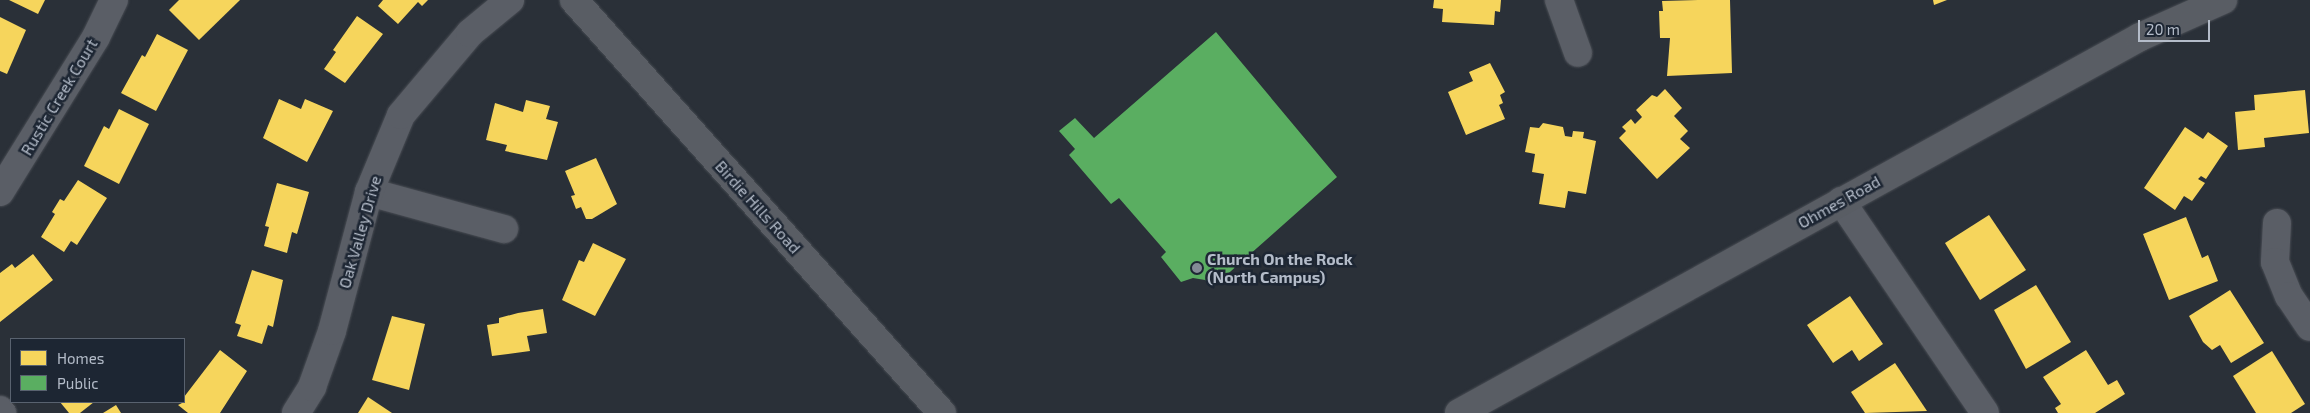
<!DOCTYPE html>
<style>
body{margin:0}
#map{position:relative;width:2310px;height:413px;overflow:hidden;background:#2a3038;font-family:"Exo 2",sans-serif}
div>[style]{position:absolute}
.homes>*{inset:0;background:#f6d55c}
.public>*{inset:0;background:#5aae61}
.roads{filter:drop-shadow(0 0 1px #484c53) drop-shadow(0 0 1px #484c53)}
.street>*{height:28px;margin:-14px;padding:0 14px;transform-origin:14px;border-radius:14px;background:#5a5e66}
.secondary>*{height:28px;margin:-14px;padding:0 14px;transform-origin:14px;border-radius:14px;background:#595d64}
.dots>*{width:14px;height:14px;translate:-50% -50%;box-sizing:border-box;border:2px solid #1d2633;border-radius:50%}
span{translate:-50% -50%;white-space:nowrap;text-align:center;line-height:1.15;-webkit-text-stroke:5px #1d2633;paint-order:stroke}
.street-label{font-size:16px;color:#b4bcc9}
.poi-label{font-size:16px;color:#b4bcc9;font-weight:700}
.left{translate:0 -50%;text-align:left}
.legend{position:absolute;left:10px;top:338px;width:175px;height:65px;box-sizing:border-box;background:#1d2633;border:1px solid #59626f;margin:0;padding:6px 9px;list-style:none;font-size:15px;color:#b4bcc9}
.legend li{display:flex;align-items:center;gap:10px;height:25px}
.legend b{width:25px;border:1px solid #59626f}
.scale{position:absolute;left:2138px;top:20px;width:72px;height:22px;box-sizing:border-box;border:2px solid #b4bcc9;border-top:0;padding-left:6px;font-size:15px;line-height:18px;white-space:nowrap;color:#b4bcc9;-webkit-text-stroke:4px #1d2633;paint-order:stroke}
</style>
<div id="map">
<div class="homes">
<i style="clip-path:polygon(9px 0,45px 0,38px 14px)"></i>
<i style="clip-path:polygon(179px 0,240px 0,199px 40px,169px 10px)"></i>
<i style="clip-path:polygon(383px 0,428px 0,422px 6px,418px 2px,398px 24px,378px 6px)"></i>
<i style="clip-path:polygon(1434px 0,1501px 0,1500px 12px,1495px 11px,1494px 25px,1442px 22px,1443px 9px,1433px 8px)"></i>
<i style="clip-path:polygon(1698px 0,1730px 0,1732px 73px,1667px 76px,1670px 38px,1660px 38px,1659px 11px,1663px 11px,1662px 1px)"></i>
<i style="clip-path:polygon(1933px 0,1947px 0,1934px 5px)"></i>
<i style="clip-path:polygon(357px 16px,383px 34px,345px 83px,324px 69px,336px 52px,333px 50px)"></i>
<i style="clip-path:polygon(0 17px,26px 30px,7px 74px,0 71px)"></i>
<i style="clip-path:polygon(157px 34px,188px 50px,156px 111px,121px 93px,142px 55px,145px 57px)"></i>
<i style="clip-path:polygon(1490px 63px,1505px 92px,1500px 95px,1503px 103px,1499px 105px,1505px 119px,1466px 135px,1448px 92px,1473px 81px,1469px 72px)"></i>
<i style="clip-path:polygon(1665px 89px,1682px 108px,1674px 116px,1688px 131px,1680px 139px,1690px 148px,1657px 179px,1619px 138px,1626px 131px,1622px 127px,1631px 119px,1635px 124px,1642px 117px,1636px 110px,1652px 95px,1657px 97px)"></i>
<i style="clip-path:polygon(2305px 90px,2309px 133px,2264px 138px,2265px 147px,2238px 150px,2235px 112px,2255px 110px,2254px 95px)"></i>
<i style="clip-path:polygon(279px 99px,301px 109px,305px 99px,333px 111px,307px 162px,263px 138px)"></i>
<i style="clip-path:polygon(526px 100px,550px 106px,546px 119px,558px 122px,547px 160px,505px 151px,507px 145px,486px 140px,495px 103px,523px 112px)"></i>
<i style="clip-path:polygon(119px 109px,149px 124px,119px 184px,84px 166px,104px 126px,109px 129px)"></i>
<i style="clip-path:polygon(1543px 123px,1563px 127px,1565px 136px,1572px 137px,1573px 131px,1584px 132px,1583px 138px,1596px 141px,1586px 194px,1568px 191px,1565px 208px,1539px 204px,1544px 174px,1532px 172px,1535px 154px,1525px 152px,1530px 127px,1539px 128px)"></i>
<i style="clip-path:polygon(2185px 127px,2203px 139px,2208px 132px,2228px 146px,2206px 179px,2201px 176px,2198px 179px,2205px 183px,2192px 201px,2184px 196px,2175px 210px,2144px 188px)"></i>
<i style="clip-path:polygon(596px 158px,617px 204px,592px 219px,586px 219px,581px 207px,576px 209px,571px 196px,575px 195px,565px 171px)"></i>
<i style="clip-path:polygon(78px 180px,107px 198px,77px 245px,71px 241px,64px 252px,41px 237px,55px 214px,52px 212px,60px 199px,64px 201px)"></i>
<i style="clip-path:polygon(277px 183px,309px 192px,297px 234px,292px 232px,287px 253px,264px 246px,269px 227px,265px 226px)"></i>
<i style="clip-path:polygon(1989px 215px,2026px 270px,1980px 300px,1945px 243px)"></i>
<i style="clip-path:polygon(2186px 217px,2202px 258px,2208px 255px,2218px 281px,2169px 300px,2143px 234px)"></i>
<i style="clip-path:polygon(593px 243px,626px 259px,595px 316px,562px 300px,579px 260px,584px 262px)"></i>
<i style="clip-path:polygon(33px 254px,53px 280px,0 322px,0 273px,12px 264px,15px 268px)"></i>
<i style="clip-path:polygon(252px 270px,283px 280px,273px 327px,268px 325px,262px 344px,237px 336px,241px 325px,235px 323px)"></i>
<i style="clip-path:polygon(2036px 285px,2071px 342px,2026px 369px,1994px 310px)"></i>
<i style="clip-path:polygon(2230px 290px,2264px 343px,2231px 363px,2220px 345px,2212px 350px,2203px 342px,2189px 316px)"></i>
<i style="clip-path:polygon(1850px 296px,1883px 344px,1859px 361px,1852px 350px,1833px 363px,1807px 325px)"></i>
<i style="clip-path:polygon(543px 309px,547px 333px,527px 336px,530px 351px,492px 356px,487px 325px,499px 323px,499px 318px,518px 313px)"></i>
<i style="clip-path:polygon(392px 316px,425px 324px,409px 390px,372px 380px)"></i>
<i style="clip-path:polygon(220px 350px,247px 371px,220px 413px,188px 413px,178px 405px,184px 402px,184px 397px)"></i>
<i style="clip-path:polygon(2086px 350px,2108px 385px,2117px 380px,2125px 394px,2095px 413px,2058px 413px,2055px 408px,2061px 404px,2043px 377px)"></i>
<i style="clip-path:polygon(2272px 351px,2305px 404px,2291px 413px,2256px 413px,2233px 376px)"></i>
<i style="clip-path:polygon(1895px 363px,1927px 411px,1865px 413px,1851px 392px)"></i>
<i style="clip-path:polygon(368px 397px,392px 413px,358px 413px)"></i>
<i style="clip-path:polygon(60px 402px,94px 402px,80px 413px,69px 413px)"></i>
<i style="clip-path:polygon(116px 405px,121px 413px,103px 413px)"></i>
</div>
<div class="public">
<i style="clip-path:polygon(1216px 32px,1337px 177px,1213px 287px,1205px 280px,1193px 278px,1181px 282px,1161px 257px,1166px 252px,1119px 198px,1111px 204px,1069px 155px,1075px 149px,1059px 131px,1075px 118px,1094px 138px)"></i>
</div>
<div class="roads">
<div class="street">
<i style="left:1559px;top:0;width:56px;rotate:70.3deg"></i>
<i style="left:0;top:192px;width:182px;rotate:-58.2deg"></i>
<i style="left:96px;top:37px;width:41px;rotate:-64.1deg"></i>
<i style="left:369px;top:192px;width:140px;rotate:15.3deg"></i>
<i style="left:1841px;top:201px;width:256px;rotate:55.8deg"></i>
<i style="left:2277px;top:223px;width:39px;rotate:93deg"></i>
<i style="left:2275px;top:262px;width:37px;rotate:68deg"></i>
<i style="left:2289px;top:296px;width:37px;rotate:56deg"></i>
<i style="left:0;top:410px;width:4px;rotate:56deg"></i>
<i style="left:296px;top:413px;width:31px;rotate:-58deg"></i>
<i style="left:312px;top:387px;width:59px;rotate:-70.3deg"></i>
<i style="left:332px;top:331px;width:144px;rotate:-75.1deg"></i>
<i style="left:369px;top:192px;width:83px;rotate:-67.4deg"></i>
<i style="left:401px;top:115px;width:107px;rotate:-49.9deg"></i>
<i style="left:470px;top:33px;width:52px;rotate:-39.5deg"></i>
</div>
<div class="secondary">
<i style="left:574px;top:0;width:553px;rotate:48.3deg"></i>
<i style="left:1459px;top:413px;width:778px;rotate:-28.9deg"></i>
<i style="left:2140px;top:37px;width:91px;rotate:-24deg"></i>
</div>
</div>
<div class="dots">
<i style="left:1197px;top:268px;background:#848b96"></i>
</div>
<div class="street-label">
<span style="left:59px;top:97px;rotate:-59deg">Rustic Creek Court</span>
<span style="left:1839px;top:202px;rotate:-29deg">Ohmes Road</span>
<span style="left:758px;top:207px;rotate:48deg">Birdie Hills Road</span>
<span style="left:360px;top:232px;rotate:-74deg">Oak Valley Drive</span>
</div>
<div class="poi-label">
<span class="left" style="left:1207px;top:268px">Church On the Rock<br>(North Campus)</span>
</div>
<ul class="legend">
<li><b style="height:14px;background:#f6d55c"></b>Homes</li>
<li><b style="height:14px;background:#5aae61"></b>Public</li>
</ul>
<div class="scale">20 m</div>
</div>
